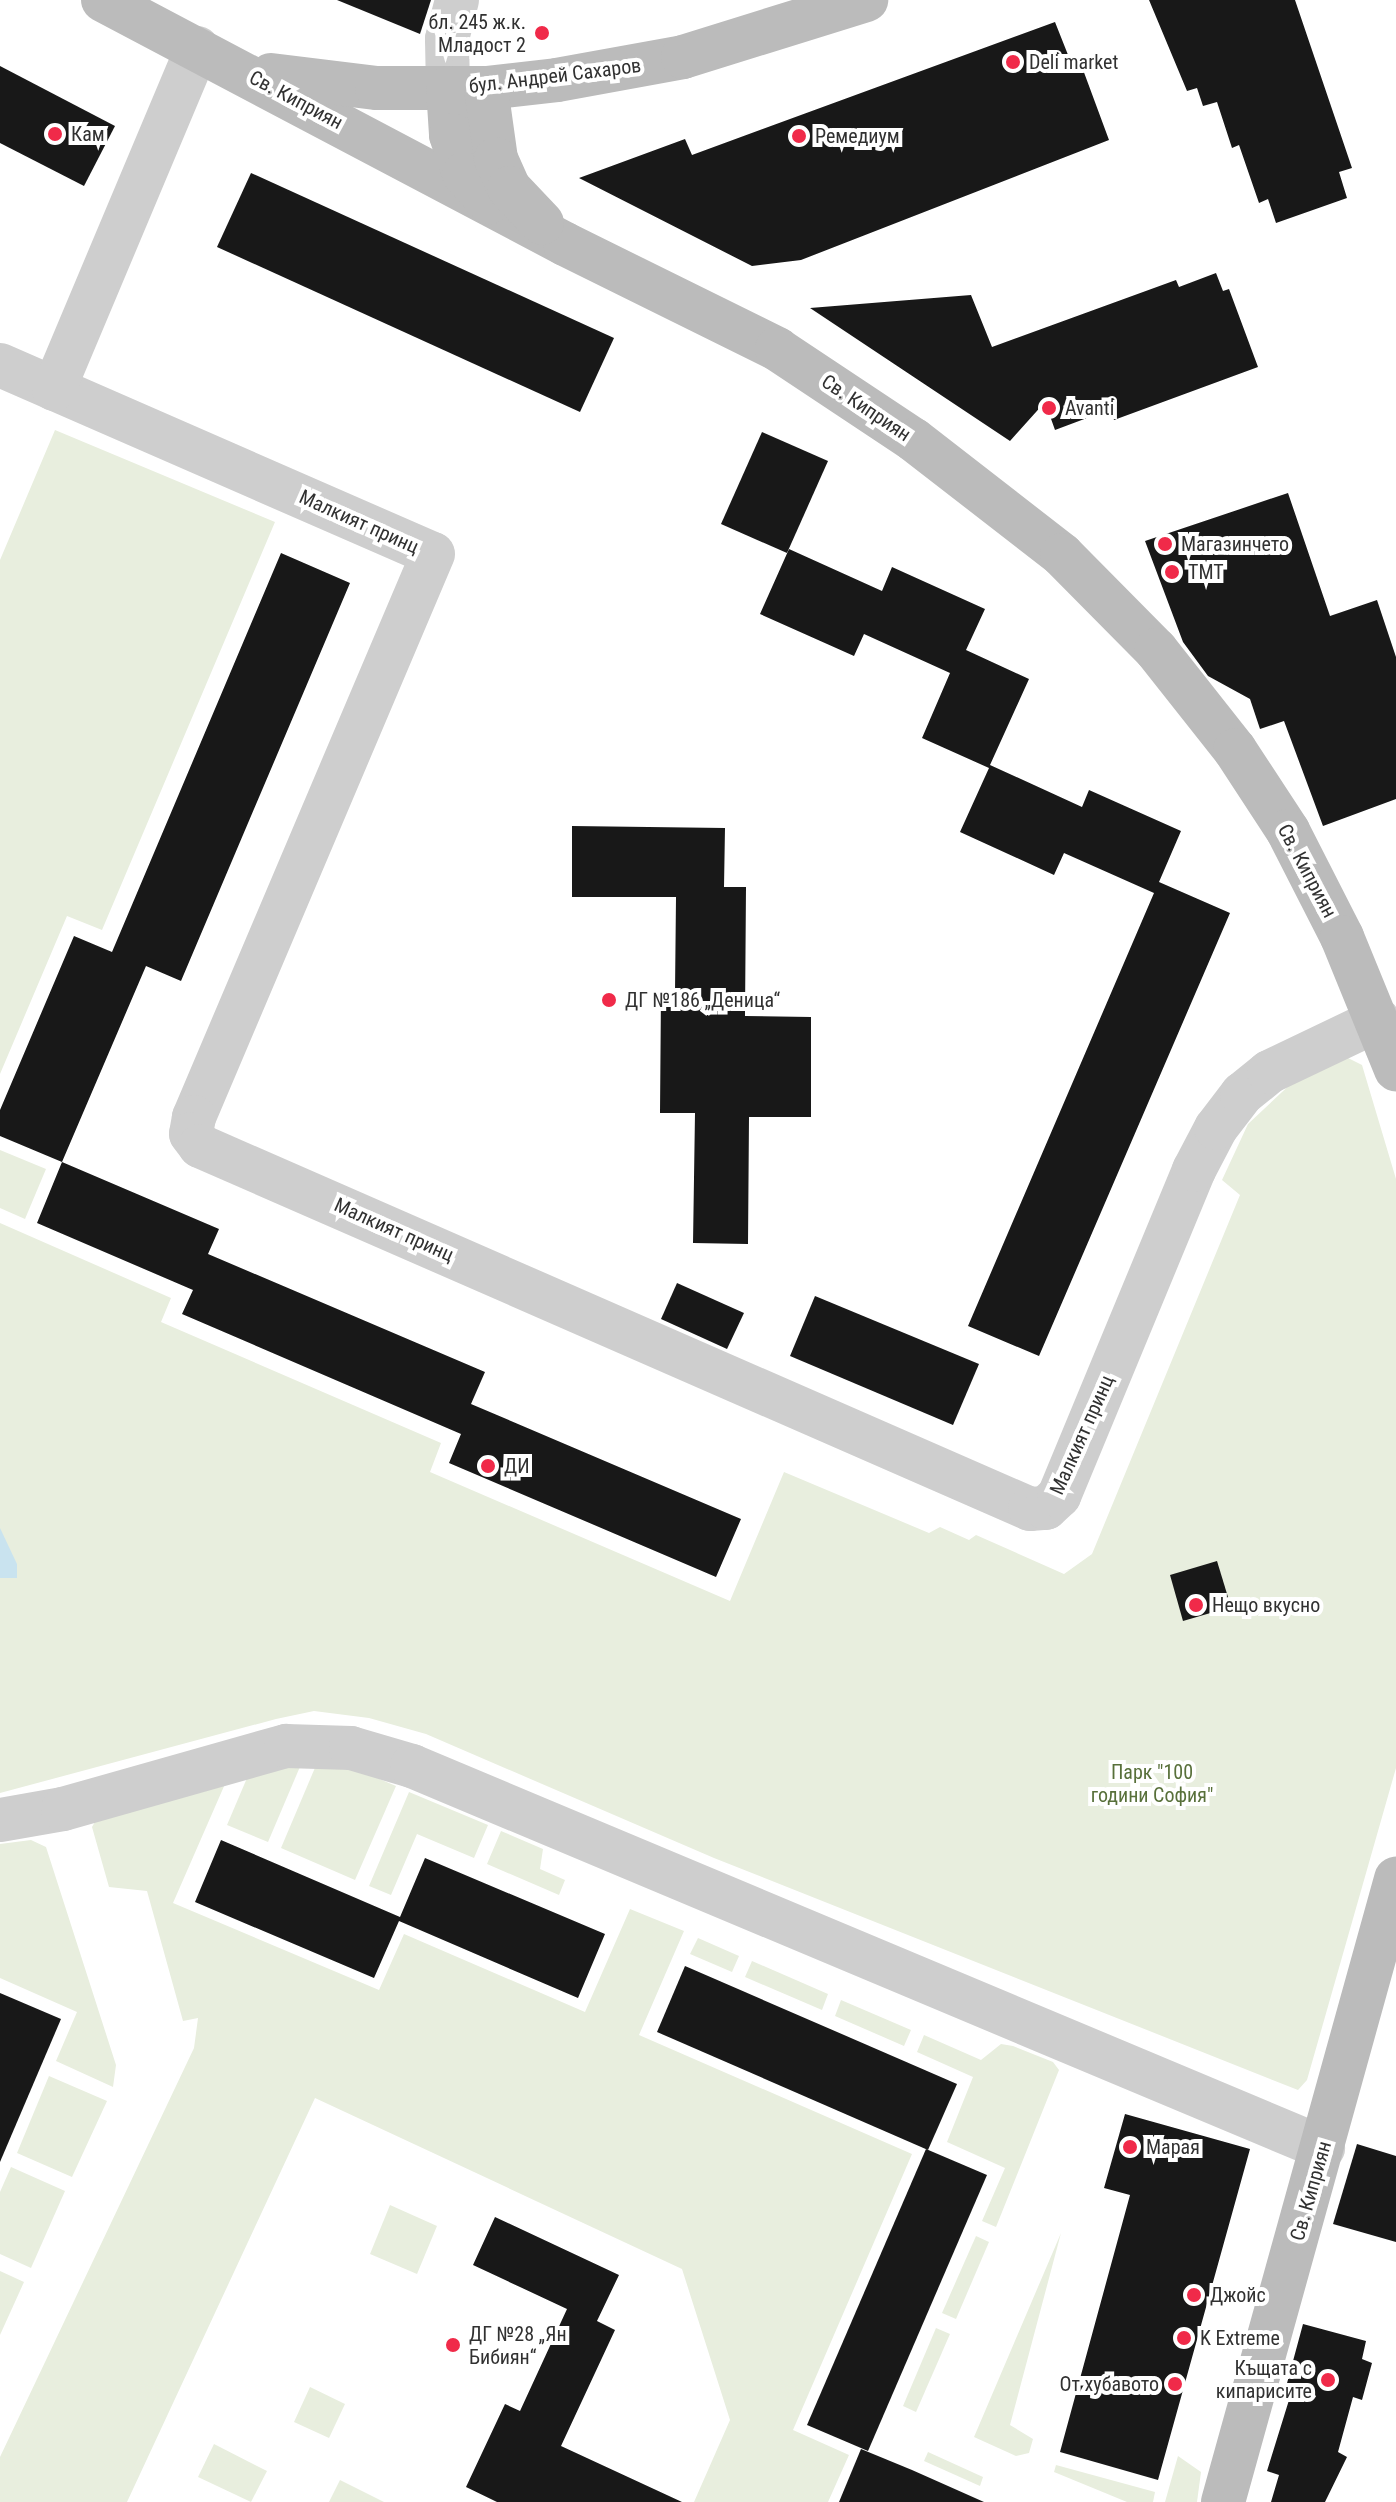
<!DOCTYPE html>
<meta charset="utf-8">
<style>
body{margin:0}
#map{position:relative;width:1396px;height:2502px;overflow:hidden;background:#fff;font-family:"Roboto Condensed",sans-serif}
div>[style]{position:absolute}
.green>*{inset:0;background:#e8eede}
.water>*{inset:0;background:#c9e3ef}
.building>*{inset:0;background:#181818}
.street>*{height:44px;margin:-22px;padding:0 22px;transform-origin:22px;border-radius:22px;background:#cecece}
.secondary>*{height:44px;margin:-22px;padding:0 22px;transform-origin:22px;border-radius:22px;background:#bbb}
.dots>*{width:22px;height:22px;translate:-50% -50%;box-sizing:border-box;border:4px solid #fff;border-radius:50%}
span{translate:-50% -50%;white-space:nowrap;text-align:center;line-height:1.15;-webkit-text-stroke:8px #fff;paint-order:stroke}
.poi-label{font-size:20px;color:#313131}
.right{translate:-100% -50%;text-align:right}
.left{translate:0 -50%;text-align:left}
.street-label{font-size:20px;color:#313131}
.park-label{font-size:20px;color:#58703a}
</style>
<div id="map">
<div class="green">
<i style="clip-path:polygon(55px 430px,275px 522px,102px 930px,67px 916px,0 1074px,0 560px)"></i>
<i style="clip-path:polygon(1346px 1057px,1362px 1065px,1396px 1179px,1396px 1768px,1307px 2080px,1298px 2090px,714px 1858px,426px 1734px,369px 1718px,314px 1711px,276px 1719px,0 1793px,0 1223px,171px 1298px,161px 1322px,441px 1443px,430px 1472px,730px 1601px,784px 1472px,929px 1533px,940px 1527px,969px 1540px,976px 1535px,1064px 1574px,1092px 1554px,1240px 1195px,1222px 1180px,1248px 1124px,1297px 1078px)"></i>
<i style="clip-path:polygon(0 1150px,46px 1169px,25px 1219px,0 1208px)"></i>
<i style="clip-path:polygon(302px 1762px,268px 1842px,227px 1825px,250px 1771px)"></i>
<i style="clip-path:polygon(317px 1763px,351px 1767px,396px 1786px,355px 1880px,281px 1848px)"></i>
<i style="clip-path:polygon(225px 1784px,173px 1903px,379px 1990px,404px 1934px,585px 2012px,630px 1909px,684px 1931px,639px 2035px,912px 2154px,793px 2430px,849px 2455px,828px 2502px,694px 2502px,730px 2420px,682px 2269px,315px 2098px,127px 2502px,0 2502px,0 2457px,194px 2048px,198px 2018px,183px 2021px,147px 1891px,109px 1887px,92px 1827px,96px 1820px)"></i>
<i style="clip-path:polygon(409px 1792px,488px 1825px,474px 1858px,417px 1834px,391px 1895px,369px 1886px)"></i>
<i style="clip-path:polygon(501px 1831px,543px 1849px,540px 1869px,565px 1880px,559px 1895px,487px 1864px)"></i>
<i style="clip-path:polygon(31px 1840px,46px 1847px,116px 2065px,113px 2087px,56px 2061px,77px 2012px,0 1978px,0 1844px)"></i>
<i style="clip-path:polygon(698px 1938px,739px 1956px,732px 1972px,690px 1954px)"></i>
<i style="clip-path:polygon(752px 1961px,828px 1994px,822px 2010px,745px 1977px)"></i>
<i style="clip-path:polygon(841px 2000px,911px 2030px,904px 2046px,835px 2016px)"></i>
<i style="clip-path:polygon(924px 2035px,981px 2060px,1001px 2044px,1013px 2046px,1053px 2062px,1059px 2070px,996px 2227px,982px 2221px,1005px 2168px,947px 2142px,973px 2077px,917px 2052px)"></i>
<i style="clip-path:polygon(49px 2076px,107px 2101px,72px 2177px,17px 2153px)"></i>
<i style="clip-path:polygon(11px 2167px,65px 2191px,31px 2268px,0 2254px,0 2192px)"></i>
<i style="clip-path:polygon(390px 2205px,437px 2226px,417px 2274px,370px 2254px)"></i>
<i style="clip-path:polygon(1061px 2233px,1010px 2425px,1033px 2439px,1029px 2453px,1016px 2456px,974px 2437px)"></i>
<i style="clip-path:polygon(976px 2236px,989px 2242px,956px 2319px,942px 2313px)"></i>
<i style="clip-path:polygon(0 2271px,24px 2282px,0 2335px)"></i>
<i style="clip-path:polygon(936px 2328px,950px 2334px,916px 2412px,903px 2406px)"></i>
<i style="clip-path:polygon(310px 2387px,345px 2404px,329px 2438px,294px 2422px)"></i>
<i style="clip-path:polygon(214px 2444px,267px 2471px,251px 2502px,198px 2477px)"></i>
<i style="clip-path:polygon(928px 2452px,983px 2477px,980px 2486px,924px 2461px)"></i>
<i style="clip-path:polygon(1178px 2456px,1201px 2472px,1197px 2502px,1165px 2502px)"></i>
<i style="clip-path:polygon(1056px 2465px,1155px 2492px,1153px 2502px,1127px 2502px,1054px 2472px)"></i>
<i style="clip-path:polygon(340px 2480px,384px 2502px,329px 2502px)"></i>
</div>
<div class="water">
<i style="clip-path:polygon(0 1528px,17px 1564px,17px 1578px,0 1578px)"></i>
</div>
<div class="building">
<i style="clip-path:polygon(337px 0,431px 0,420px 34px)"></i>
<i style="clip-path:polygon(1149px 0,1295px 0,1352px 168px,1339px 172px,1347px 198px,1276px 223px,1268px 199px,1259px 203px,1239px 145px,1232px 148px,1217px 102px,1203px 106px,1197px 88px,1187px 91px)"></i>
<i style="clip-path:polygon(1055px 22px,1074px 70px,1082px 67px,1109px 140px,801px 260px,752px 266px,579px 178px,685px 139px,692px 155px)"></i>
<i style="clip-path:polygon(0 66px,115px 126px,84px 186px,0 143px)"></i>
<i style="clip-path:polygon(251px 173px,614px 338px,580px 412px,217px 247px)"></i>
<i style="clip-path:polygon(1216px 273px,1223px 291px,1229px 289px,1258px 367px,1114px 420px,1111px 409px,1055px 430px,1045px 402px,1010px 441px,810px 308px,971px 295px,992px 347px,1176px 280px,1179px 287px)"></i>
<i style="clip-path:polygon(762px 432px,828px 461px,787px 553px,721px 524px)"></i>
<i style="clip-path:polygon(1288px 493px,1330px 616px,1377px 600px,1396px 657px,1396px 799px,1323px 826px,1284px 721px,1260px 729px,1250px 699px,1208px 676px,1183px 642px,1145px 541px)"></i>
<i style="clip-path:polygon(789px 549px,882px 591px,892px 567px,985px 609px,966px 650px,1029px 679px,990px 765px,1082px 807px,1089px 790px,1181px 831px,1159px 882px,1230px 913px,1039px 1356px,968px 1326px,1154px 893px,1064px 853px,1054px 875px,960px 832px,989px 768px,922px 738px,950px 673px,864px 634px,854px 656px,760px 614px)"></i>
<i style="clip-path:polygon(281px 553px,350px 583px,181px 981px,146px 966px,62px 1162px,0 1136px,0 1110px,74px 936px,112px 952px)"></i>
<i style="clip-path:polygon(572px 826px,725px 828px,724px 887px,746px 887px,745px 1016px,811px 1017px,811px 1117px,749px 1117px,748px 1244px,693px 1243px,695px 1113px,660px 1113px,661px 991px,675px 991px,676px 897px,572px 897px)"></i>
<i style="clip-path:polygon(62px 1162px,219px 1229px,208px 1254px,485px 1372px,471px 1404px,741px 1519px,716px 1577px,449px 1463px,461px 1434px,182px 1314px,193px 1290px,37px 1223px)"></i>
<i style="clip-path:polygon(677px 1283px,744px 1313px,727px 1349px,661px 1319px)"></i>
<i style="clip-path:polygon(815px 1296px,979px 1364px,953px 1425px,790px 1356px)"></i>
<i style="clip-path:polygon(1217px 1561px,1231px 1607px,1183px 1621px,1170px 1575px)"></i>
<i style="clip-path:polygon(221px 1840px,400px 1917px,425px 1858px,605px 1934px,578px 1998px,399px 1921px,374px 1978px,195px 1902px)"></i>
<i style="clip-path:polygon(685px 1966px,957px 2084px,928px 2150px,657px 2032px)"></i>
<i style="clip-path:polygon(0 1993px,61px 2019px,0 2162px)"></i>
<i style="clip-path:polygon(1125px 2114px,1250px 2149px,1158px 2480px,1060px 2452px,1130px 2195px,1104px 2188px)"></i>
<i style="clip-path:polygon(1357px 2144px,1396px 2156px,1396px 2242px,1333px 2224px)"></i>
<i style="clip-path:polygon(926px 2149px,987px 2175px,868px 2451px,807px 2425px)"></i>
<i style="clip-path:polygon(495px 2217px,619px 2275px,597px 2321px,615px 2330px,561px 2446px,682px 2502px,497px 2502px,466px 2487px,505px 2404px,520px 2411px,567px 2309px,473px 2265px)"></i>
<i style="clip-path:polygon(1303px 2324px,1366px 2341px,1362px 2359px,1372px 2363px,1362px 2400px,1353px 2397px,1338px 2452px,1347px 2457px,1325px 2502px,1271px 2502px,1279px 2475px,1267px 2471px,1289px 2400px,1283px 2398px)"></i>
<i style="clip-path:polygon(861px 2449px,912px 2470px,984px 2502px,839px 2502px)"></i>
</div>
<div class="street">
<i style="left:448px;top:88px;width:49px;rotate:-91.2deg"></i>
<i style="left:447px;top:39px;width:40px;rotate:-75.6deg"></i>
<i style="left:0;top:365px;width:472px;rotate:23.6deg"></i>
<i style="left:433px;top:554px;width:612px;rotate:113deg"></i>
<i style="left:194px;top:1117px;width:17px;rotate:100deg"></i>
<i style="left:191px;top:1134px;width:15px;rotate:53deg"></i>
<i style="left:200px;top:1146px;width:906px;rotate:23.62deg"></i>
<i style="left:1030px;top:1509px;width:16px;rotate:-4deg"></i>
<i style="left:1046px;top:1508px;width:18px;rotate:-43deg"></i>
<i style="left:1059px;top:1496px;width:353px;rotate:-67.5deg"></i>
<i style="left:1194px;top:1170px;width:47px;rotate:-62.4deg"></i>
<i style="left:1216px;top:1128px;width:43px;rotate:-52.6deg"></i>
<i style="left:1242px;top:1094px;width:35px;rotate:-39deg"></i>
<i style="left:1269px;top:1072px;width:121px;rotate:-25.5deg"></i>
<i style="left:54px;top:389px;width:370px;rotate:-67.2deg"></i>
<i style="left:0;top:1820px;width:64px;rotate:-9.9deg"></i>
<i style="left:63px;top:1809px;width:232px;rotate:-15.8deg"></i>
<i style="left:286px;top:1746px;width:65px;rotate:1.8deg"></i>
<i style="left:351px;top:1748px;width:64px;rotate:16.4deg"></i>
<i style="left:412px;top:1766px;width:988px;rotate:22.75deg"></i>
</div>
<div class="secondary">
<i style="left:103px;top:0;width:522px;rotate:27.84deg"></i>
<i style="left:565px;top:244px;width:237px;rotate:26.3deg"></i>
<i style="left:777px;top:349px;width:164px;rotate:33.6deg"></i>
<i style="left:914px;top:440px;width:187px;rotate:37.8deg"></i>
<i style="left:1062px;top:555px;width:134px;rotate:45.3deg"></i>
<i style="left:1156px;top:650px;width:127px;rotate:51.7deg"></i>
<i style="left:1235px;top:750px;width:97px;rotate:56.8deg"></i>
<i style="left:1288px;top:831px;width:119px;rotate:63deg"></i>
<i style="left:1342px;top:937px;width:143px;rotate:67.8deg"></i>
<i style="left:271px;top:75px;width:107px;rotate:7deg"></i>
<i style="left:377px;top:88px;width:109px"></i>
<i style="left:486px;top:88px;width:71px;rotate:-6.4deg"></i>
<i style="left:557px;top:80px;width:128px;rotate:-10.3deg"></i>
<i style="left:683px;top:57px;width:192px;rotate:-17.3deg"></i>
<i style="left:448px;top:88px;width:47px;rotate:86.3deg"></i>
<i style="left:451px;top:135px;width:41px;rotate:71.6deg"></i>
<i style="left:464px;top:174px;width:38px;rotate:48deg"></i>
<i style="left:486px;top:88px;width:72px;rotate:82deg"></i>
<i style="left:496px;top:159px;width:32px;rotate:66deg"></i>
<i style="left:509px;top:188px;width:48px;rotate:46.7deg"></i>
<i style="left:1223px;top:2502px;width:647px;rotate:-74.48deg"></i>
</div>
<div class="dots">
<i style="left:542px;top:33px;background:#f02a49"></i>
<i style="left:1013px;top:62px;background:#f02a49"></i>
<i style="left:55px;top:134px;background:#f02a49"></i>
<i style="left:799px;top:136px;background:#f02a49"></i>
<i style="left:1049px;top:408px;background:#f02a49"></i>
<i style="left:1165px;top:544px;background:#f02a49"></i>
<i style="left:1172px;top:572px;background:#f02a49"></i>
<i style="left:609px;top:1000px;background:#f02a49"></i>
<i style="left:488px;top:1466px;background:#f02a49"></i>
<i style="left:1196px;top:1605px;background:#f02a49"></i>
<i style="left:1130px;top:2147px;background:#f02a49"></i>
<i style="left:1194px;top:2295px;background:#f02a49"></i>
<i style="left:1184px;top:2338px;background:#f02a49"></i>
<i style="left:453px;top:2345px;background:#f02a49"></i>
<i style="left:1328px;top:2380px;background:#f02a49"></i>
<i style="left:1175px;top:2384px;background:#f02a49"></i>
</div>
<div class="poi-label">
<span class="right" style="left:526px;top:34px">бл. 245 ж.к.<br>Младост 2</span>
<span class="left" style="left:1029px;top:62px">Deli market</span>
<span class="left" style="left:71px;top:134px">Кам</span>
<span class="left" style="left:815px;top:136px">Ремедиум</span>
<span class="left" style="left:1065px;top:408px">Avanti</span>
<span class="left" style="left:1181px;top:544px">Магазинчето</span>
<span class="left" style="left:1188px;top:572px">TMT</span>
<span class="left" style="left:625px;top:1000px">ДГ №186 „Деница“</span>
<span class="left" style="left:504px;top:1466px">ДИ</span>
<span class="left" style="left:1212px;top:1605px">Нещо вкусно</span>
<span class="left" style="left:1146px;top:2147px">Марая</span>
<span class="left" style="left:1210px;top:2295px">Джойс</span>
<span class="left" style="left:469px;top:2346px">ДГ №28 „Ян<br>Бибиян“</span>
<span class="left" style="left:1200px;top:2338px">K Extreme</span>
<span class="right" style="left:1312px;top:2380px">Къщата с<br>кипарисите</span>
<span class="right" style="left:1159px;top:2384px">От хубавото</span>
</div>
<div class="street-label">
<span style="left:555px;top:76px;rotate:-7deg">бул. Андрей Сахаров</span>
<span style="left:296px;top:100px;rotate:28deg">Св. Киприян</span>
<span style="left:866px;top:408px;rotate:34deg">Св. Киприян</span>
<span style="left:359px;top:522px;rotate:24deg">Малкият принц</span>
<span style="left:1307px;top:871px;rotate:62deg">Св. Киприян</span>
<span style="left:394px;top:1230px;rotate:24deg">Малкият принц</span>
<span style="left:1082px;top:1435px;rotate:-66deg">Малкият принц</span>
<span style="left:1311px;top:2191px;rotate:-74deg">Св. Киприян</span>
</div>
<div class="park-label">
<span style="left:1152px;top:1784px">Парк "100<br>години София"</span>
</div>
</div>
